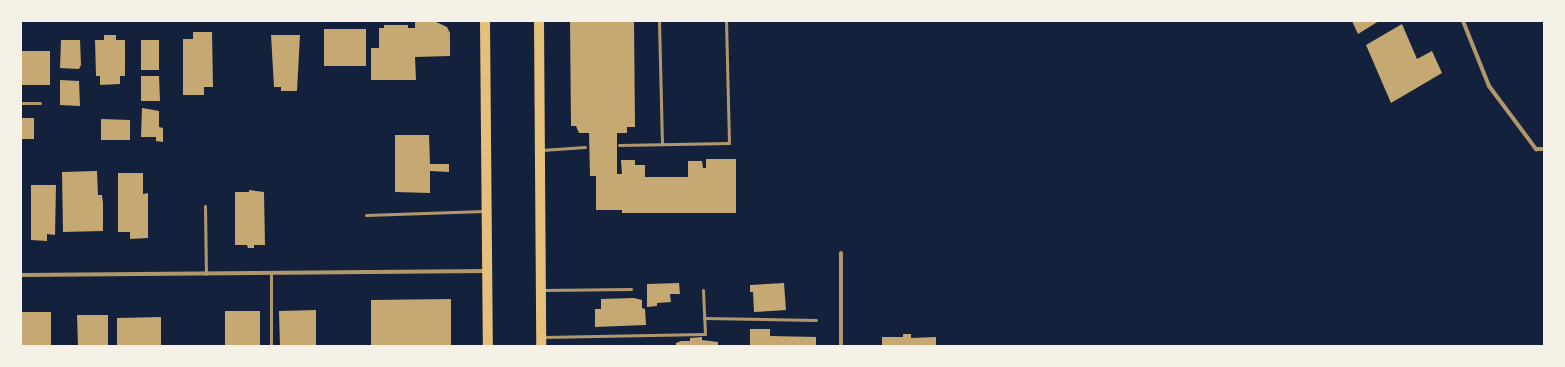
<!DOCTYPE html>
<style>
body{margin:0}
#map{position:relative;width:1565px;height:367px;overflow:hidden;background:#14213d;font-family:Quicksand,sans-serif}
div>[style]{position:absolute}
.building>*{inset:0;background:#c6a872}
.service>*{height:3px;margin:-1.5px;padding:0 1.5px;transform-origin:1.5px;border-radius:1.5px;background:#b1986c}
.minor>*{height:4px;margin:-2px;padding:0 2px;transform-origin:2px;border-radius:2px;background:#b1986c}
.primary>*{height:10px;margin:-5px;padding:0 5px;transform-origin:5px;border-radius:5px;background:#e5c07b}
span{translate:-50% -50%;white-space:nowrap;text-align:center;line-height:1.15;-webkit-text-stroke:4px #f6f1e7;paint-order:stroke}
.frame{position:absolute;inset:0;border:22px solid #f6f1e7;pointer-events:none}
</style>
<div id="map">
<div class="building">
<i style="clip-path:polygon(415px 21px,434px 21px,447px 27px,450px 33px,450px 56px,415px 57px,416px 80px,371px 80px,371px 48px,379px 48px,379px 28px,384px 28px,384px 25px,408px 25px,408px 28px,415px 28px)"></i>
<i style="clip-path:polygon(570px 21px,634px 21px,635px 127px,627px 127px,627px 133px,617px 133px,617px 174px,622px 174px,621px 160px,635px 160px,635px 165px,645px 165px,645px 177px,688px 177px,688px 161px,702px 161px,703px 168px,706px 168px,706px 159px,736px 159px,736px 213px,622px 213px,622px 210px,596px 210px,596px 176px,590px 176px,589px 133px,579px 133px,576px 126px,571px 126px)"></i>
<i style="clip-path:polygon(1352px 21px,1379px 21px,1358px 34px)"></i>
<i style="clip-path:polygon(1402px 24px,1417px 59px,1432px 51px,1442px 73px,1391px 103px,1366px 45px)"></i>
<i style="clip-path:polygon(324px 29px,366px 29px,366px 66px,324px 66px)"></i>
<i style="clip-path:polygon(193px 32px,212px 32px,213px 87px,204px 87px,204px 95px,183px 95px,183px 39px,193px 39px)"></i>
<i style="clip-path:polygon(104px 35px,116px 35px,116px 40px,125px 40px,125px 76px,120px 76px,120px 84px,100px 85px,100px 76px,96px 76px,95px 40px,104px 40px)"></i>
<i style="clip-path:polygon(271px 35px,300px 35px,297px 91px,281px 91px,281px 87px,274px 87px)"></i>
<i style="clip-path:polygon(61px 40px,80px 40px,81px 65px,79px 69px,60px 68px)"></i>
<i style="clip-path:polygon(141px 40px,159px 40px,159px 70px,141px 70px)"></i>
<i style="clip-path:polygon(21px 51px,50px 51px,50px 85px,21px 85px)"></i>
<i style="clip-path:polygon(141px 76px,159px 76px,160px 101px,141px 101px)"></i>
<i style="clip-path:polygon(60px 80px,79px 81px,80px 106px,60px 105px)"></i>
<i style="clip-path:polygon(142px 108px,159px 111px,159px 127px,163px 128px,163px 142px,156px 141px,156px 137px,141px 137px)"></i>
<i style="clip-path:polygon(21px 118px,34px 118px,34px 139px,21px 139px)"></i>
<i style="clip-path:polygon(101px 119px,130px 120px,130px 140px,101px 140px)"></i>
<i style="clip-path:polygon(395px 135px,429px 135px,430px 164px,449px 164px,449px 172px,430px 171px,430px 193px,395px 192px)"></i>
<i style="clip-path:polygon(97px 171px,98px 195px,102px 195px,103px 203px,103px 231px,63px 232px,62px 172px)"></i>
<i style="clip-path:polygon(118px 173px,143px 173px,143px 194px,148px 193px,148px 238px,130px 239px,130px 232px,118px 232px)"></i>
<i style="clip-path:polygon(31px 185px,56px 185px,55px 235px,47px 234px,47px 241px,31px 240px)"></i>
<i style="clip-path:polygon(249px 190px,264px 192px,265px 245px,254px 245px,254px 248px,248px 248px,247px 245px,235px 245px,235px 192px,249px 192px)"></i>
<i style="clip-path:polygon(679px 283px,680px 294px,670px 294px,671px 302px,657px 303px,657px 306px,647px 307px,647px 284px)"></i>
<i style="clip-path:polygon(784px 283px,786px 310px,754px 312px,753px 292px,750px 292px,750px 285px)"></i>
<i style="clip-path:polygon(634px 298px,642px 300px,642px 308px,645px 309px,646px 325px,595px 327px,595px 309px,601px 309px,601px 299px)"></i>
<i style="clip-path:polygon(451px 299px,451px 346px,371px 346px,371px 300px)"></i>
<i style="clip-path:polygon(316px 310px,316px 346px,280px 346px,279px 311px)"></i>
<i style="clip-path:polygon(225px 311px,260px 311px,260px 346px,225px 346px)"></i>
<i style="clip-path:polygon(21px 312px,51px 312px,51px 345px,21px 346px)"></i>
<i style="clip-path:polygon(77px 315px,108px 315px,108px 346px,78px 346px)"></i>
<i style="clip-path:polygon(161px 317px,161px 346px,117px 346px,117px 318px)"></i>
<i style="clip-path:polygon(750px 329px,770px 329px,770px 336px,816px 337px,816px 345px,750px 345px)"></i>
<i style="clip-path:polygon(903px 334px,911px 334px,911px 338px,936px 337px,936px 346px,882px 346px,882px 337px,903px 337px)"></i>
<i style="clip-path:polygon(702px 337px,702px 340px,718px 342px,718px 346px,676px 346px,676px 343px,681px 341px,690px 341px,690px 338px)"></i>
</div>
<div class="service">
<i style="left:659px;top:21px;width:122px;rotate:88.6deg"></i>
<i style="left:21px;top:103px;width:19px"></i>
<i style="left:619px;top:145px;width:110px;rotate:-1deg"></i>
<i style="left:729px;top:143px;width:122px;rotate:-91.4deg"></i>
<i style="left:542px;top:150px;width:43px;rotate:-4deg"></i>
<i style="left:205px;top:206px;width:68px;rotate:89.2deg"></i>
<i style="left:366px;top:215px;width:118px;rotate:-1.9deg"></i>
<i style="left:271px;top:274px;width:72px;rotate:90deg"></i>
<i style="left:542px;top:290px;width:89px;rotate:-0.6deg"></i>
<i style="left:704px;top:318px;width:112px;rotate:1deg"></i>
<i style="left:543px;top:337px;width:162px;rotate:-1.1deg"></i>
<i style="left:705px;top:334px;width:44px;rotate:-92.6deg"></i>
</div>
<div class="minor">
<i style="left:1463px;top:21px;width:70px;rotate:68.2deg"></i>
<i style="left:1489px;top:86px;width:79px;rotate:53.3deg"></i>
<i style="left:1536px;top:149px;width:8px"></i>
<i style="left:841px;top:253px;width:93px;rotate:90deg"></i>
<i style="left:21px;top:275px;width:466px;rotate:-0.5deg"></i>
</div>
<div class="primary">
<i style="left:485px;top:21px;width:325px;rotate:89.5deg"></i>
<i style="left:539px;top:21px;width:325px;rotate:89.6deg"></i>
</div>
<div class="frame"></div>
</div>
